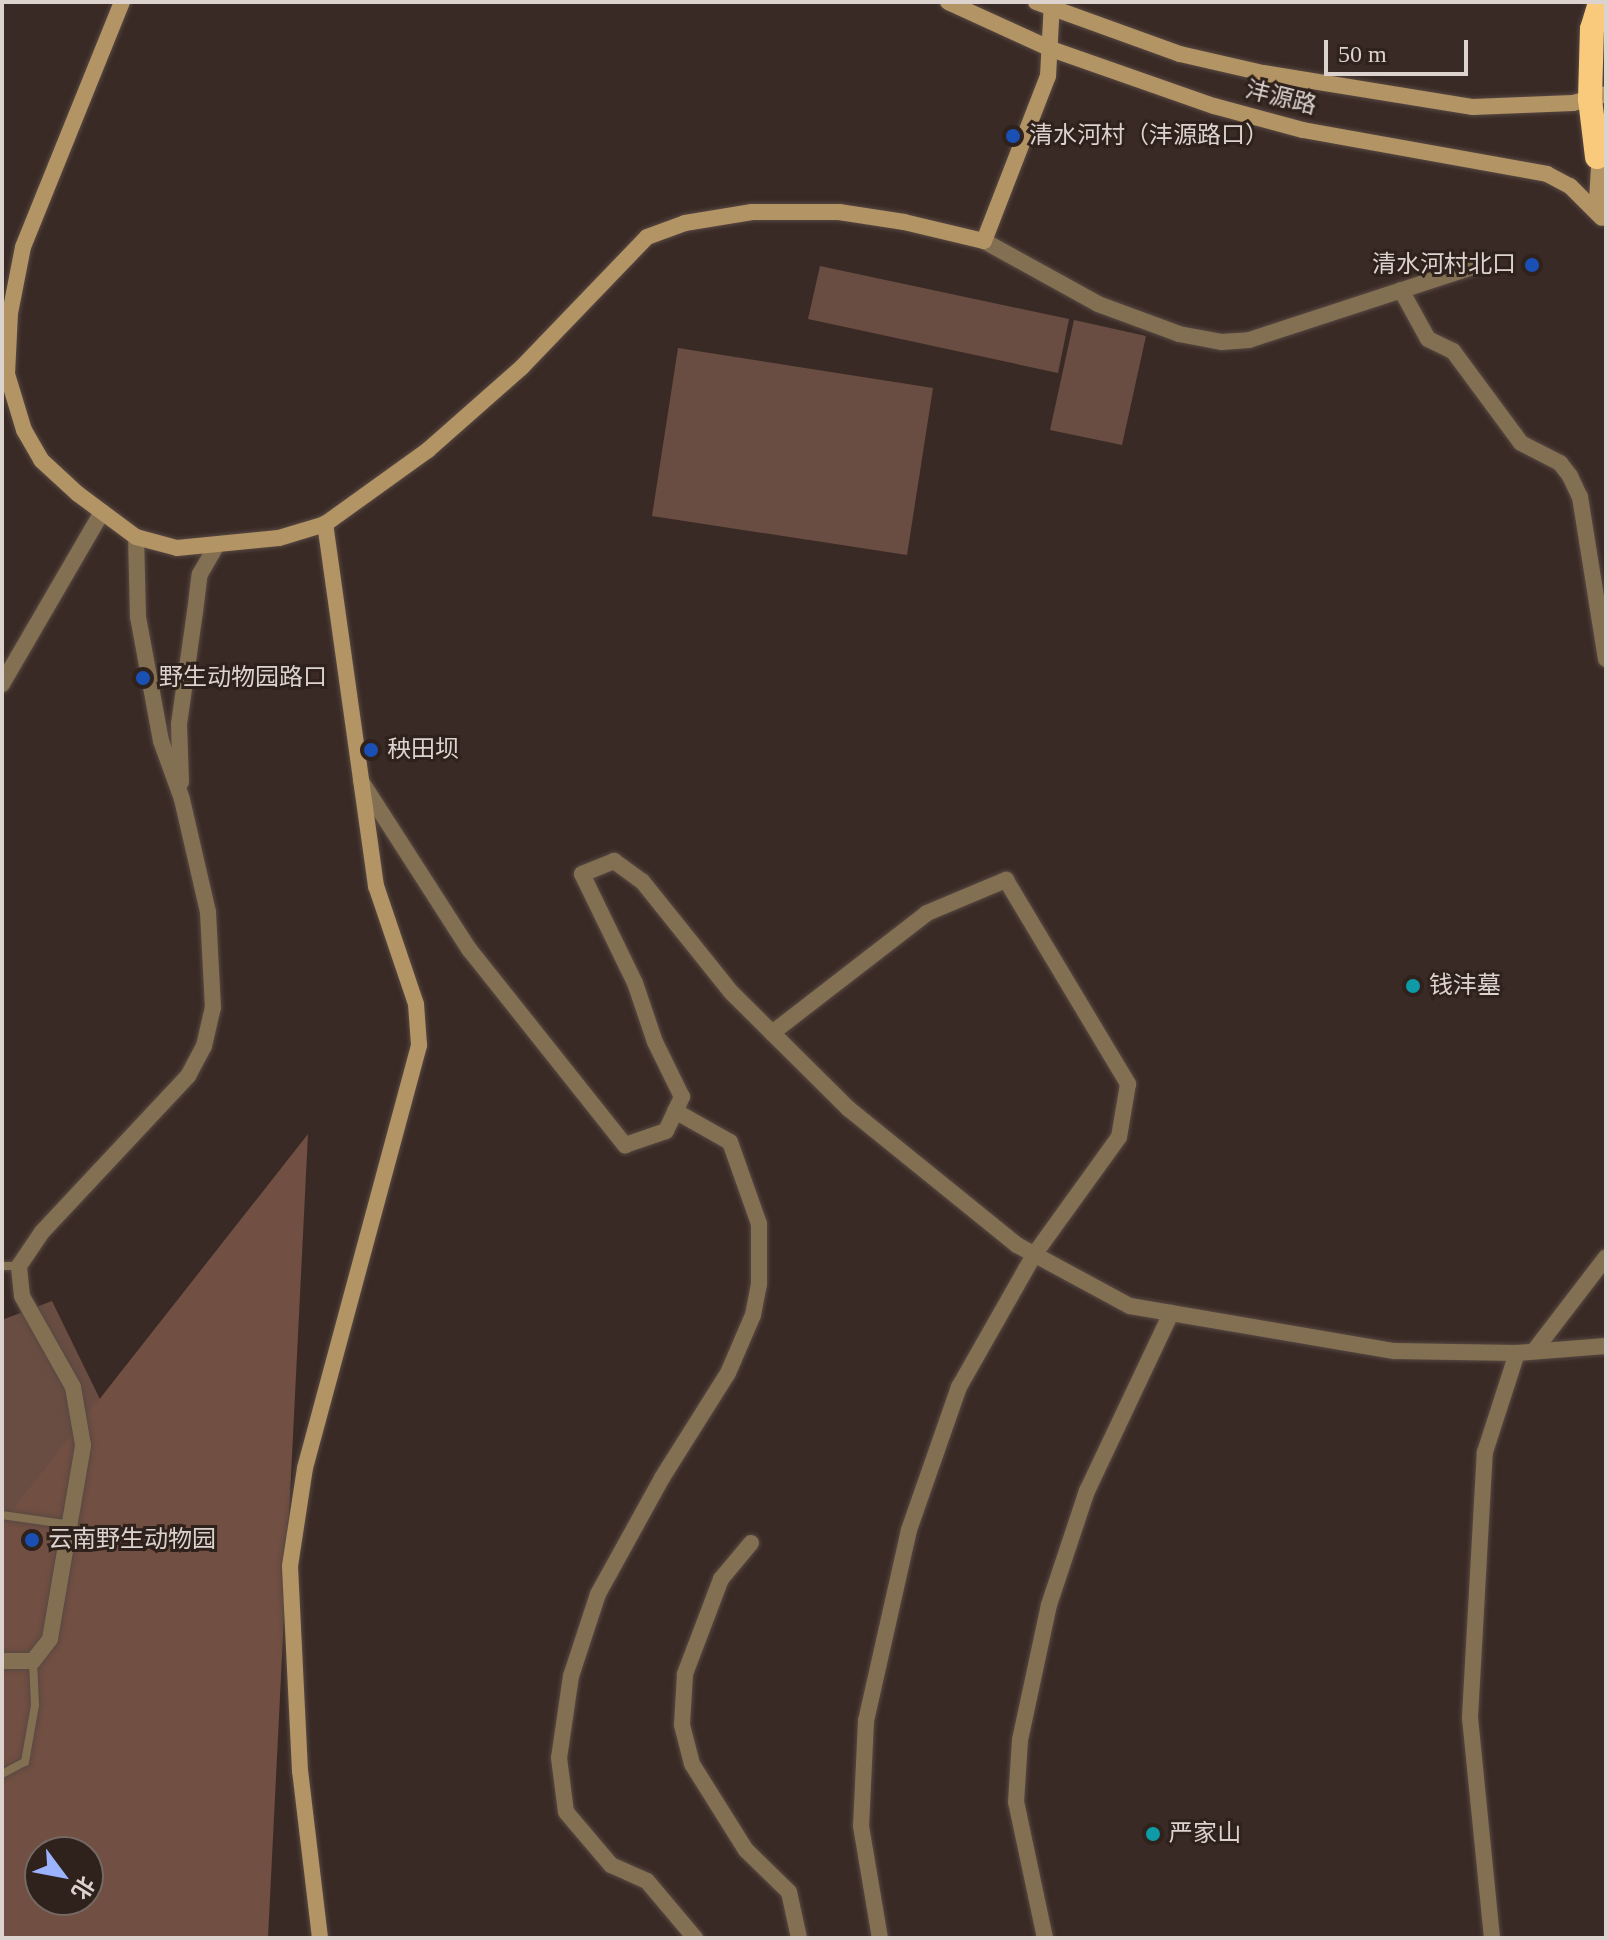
<!DOCTYPE html>
<meta charset="utf-8">
<style>
body{margin:0}
#map{position:relative;width:1608px;height:1940px;overflow:hidden;background:#3a2a25;font-family:"Times New Roman","Noto Sans SC",serif}
div>[style]{position:absolute}
.green>*{inset:0;background:#6a4d42}
.forest>*{inset:0;background:#714f42}
.roads{filter:drop-shadow(0 0 2px #574843) drop-shadow(0 0 2px #574843)}
.lane>*{height:8px;margin:-4px;padding:0 4px;transform-origin:4px;border-radius:4px;background:#837052}
.street>*{height:16px;margin:-8px;padding:0 8px;transform-origin:8px;border-radius:8px;background:#837052}
.secondary>*{height:16px;margin:-8px;padding:0 8px;transform-origin:8px;border-radius:8px;background:#b39464}
.highway>*{height:24px;margin:-12px;padding:0 12px;transform-origin:12px;border-radius:12px;background:#f9ca7c}
.dots>*{width:22px;height:22px;translate:-50% -50%;box-sizing:border-box;border:4px solid #2f211b;border-radius:50%}
span{translate:-50% -50%;white-space:nowrap;text-align:center;line-height:1.15;-webkit-text-stroke:6px #2f211b;paint-order:stroke}
.street-label{font-size:24px;color:#dcd2ce}
.poi-label{font-size:24px;color:#dcd2ce}
.left{translate:0 -50%;text-align:left}
.right{translate:-100% -50%;text-align:right}
.frame{position:absolute;inset:0;border:4px solid #dcd2ce;pointer-events:none}
.north{position:absolute;left:24px;top:1836px;width:80px;height:80px;box-sizing:border-box;background:#2f211b;border:2px solid #746863;border-radius:50%;rotate:122deg;font-size:22px;font-weight:700;line-height:32px;text-align:center;color:#dcd2ce}
.north::after{content:'';display:block;margin:auto;width:28px;height:36px;background:#9cb4fd;clip-path:polygon(50% 0,100% 100%,50% 72%,0 100%)}
.scale{position:absolute;left:1324px;top:40px;width:144px;height:36px;box-sizing:border-box;border:4px solid #dcd2ce;border-top:0;padding-left:10px;font-size:24px;line-height:28px;white-space:nowrap;color:#dcd2ce;-webkit-text-stroke:6px #2f211b;paint-order:stroke}
</style>
<div id="map">
<div class="green">
<i style="clip-path:polygon(820px 266px,1069px 319px,1058px 373px,808px 319px)"></i>
<i style="clip-path:polygon(1074px 320px,1146px 336px,1122px 445px,1050px 430px)"></i>
<i style="clip-path:polygon(678px 348px,933px 388px,907px 555px,652px 516px)"></i>
<i style="clip-path:polygon(evenodd,52px 1301px,135px 1471px,110px 1921px,2px 1938px,2px 1320px,52px 1301px,40px 1852px,88px 1852px,88px 1900px,40px 1900px,40px 1852px)"></i>
</div>
<div class="forest">
<i style="clip-path:polygon(evenodd,308px 1134px,268px 1938px,2px 1938px,2px 1523px,308px 1134px,40px 1852px,88px 1852px,88px 1900px,40px 1900px,40px 1852px)"></i>
</div>
<div class="roads">
<div class="lane">
<i style="left:2px;top:1266px;width:17px"></i>
<i style="left:2px;top:1515px;width:70px;rotate:8.2deg"></i>
<i style="left:2px;top:1774px;width:26px;rotate:-28deg"></i>
<i style="left:25px;top:1762px;width:58px;rotate:-80deg"></i>
<i style="left:35px;top:1705px;width:44px;rotate:-92.6deg"></i>
</div>
<div class="street">
<i style="left:984px;top:241px;width:130px;rotate:28.9deg"></i>
<i style="left:1098px;top:304px;width:86px;rotate:20.3deg"></i>
<i style="left:1179px;top:334px;width:44px;rotate:10.5deg"></i>
<i style="left:1222px;top:342px;width:27px;rotate:-4deg"></i>
<i style="left:1249px;top:340px;width:238px;rotate:-18.1deg"></i>
<i style="left:1401px;top:290px;width:56px;rotate:61.1deg"></i>
<i style="left:1428px;top:339px;width:28px;rotate:26deg"></i>
<i style="left:1453px;top:351px;width:114px;rotate:53.5deg"></i>
<i style="left:1521px;top:443px;width:44px;rotate:27.1deg"></i>
<i style="left:1560px;top:463px;width:16px;rotate:52deg"></i>
<i style="left:1570px;top:476px;width:23px;rotate:65deg"></i>
<i style="left:1580px;top:497px;width:164px;rotate:80.9deg"></i>
<i style="left:2px;top:684px;width:199px;rotate:-59.8deg"></i>
<i style="left:361px;top:781px;width:200px;rotate:57.3deg"></i>
<i style="left:469px;top:949px;width:251px;rotate:51.5deg"></i>
<i style="left:625px;top:1145px;width:43px;rotate:-18.9deg"></i>
<i style="left:666px;top:1131px;width:38px;rotate:-65deg"></i>
<i style="left:682px;top:1097px;width:61px;rotate:-116.1deg"></i>
<i style="left:655px;top:1042px;width:62px;rotate:-108.7deg"></i>
<i style="left:635px;top:983px;width:121px;rotate:-115.9deg"></i>
<i style="left:582px;top:874px;width:35px;rotate:-22deg"></i>
<i style="left:614px;top:861px;width:34px;rotate:36deg"></i>
<i style="left:642px;top:881px;width:142px;rotate:51.3deg"></i>
<i style="left:731px;top:992px;width:166px;rotate:44.8deg"></i>
<i style="left:849px;top:1109px;width:216px;rotate:39deg"></i>
<i style="left:1017px;top:1245px;width:128px;rotate:28.4deg"></i>
<i style="left:1130px;top:1306px;width:268px;rotate:9.7deg"></i>
<i style="left:1394px;top:1351px;width:123px;rotate:0.9deg"></i>
<i style="left:1517px;top:1353px;width:89px;rotate:-4.5deg"></i>
<i style="left:181px;top:782px;width:58px;rotate:-92deg"></i>
<i style="left:179px;top:724px;width:113px;rotate:-81.9deg"></i>
<i style="left:195px;top:612px;width:38px;rotate:-83deg"></i>
<i style="left:200px;top:574px;width:32px;rotate:-60deg"></i>
<i style="left:772px;top:1033px;width:196px;rotate:-37.7deg"></i>
<i style="left:927px;top:913px;width:86px;rotate:-22.7deg"></i>
<i style="left:1006px;top:880px;width:238px;rotate:59.1deg"></i>
<i style="left:1128px;top:1084px;width:54px;rotate:99.6deg"></i>
<i style="left:1119px;top:1137px;width:145px;rotate:125.8deg"></i>
<i style="left:1034px;top:1255px;width:152px;rotate:119.6deg"></i>
<i style="left:959px;top:1387px;width:151px;rotate:109.3deg"></i>
<i style="left:909px;top:1530px;width:196px;rotate:102.7deg"></i>
<i style="left:866px;top:1721px;width:105px;rotate:92.7deg"></i>
<i style="left:861px;top:1826px;width:114px;rotate:80.4deg"></i>
<i style="left:675px;top:1111px;width:63px;rotate:29.4deg"></i>
<i style="left:730px;top:1142px;width:87px;rotate:70.5deg"></i>
<i style="left:759px;top:1224px;width:60px;rotate:90deg"></i>
<i style="left:759px;top:1284px;width:32px;rotate:101deg"></i>
<i style="left:753px;top:1315px;width:63px;rotate:113.3deg"></i>
<i style="left:728px;top:1373px;width:124px;rotate:122.2deg"></i>
<i style="left:662px;top:1478px;width:132px;rotate:118.9deg"></i>
<i style="left:598px;top:1594px;width:86px;rotate:108.2deg"></i>
<i style="left:571px;top:1676px;width:83px;rotate:98.3deg"></i>
<i style="left:559px;top:1758px;width:54px;rotate:82.6deg"></i>
<i style="left:566px;top:1812px;width:70px;rotate:49.7deg"></i>
<i style="left:611px;top:1865px;width:39px;rotate:24deg"></i>
<i style="left:647px;top:1881px;width:75px;rotate:49.9deg"></i>
<i style="left:1534px;top:1351px;width:118px;rotate:-52.5deg"></i>
<i style="left:751px;top:1543px;width:47px;rotate:129.8deg"></i>
<i style="left:721px;top:1579px;width:102px;rotate:110.8deg"></i>
<i style="left:685px;top:1674px;width:51px;rotate:93.4deg"></i>
<i style="left:682px;top:1725px;width:40px;rotate:75.6deg"></i>
<i style="left:692px;top:1764px;width:102px;rotate:57.9deg"></i>
<i style="left:746px;top:1850px;width:60px;rotate:44.3deg"></i>
<i style="left:789px;top:1892px;width:47px;rotate:77.7deg"></i>
<i style="left:2px;top:1661px;width:31px"></i>
<i style="left:33px;top:1661px;width:28px;rotate:-52deg"></i>
<i style="left:50px;top:1639px;width:197px;rotate:-80.3deg"></i>
<i style="left:83px;top:1445px;width:59px;rotate:-99.8deg"></i>
<i style="left:73px;top:1387px;width:104px;rotate:-119.3deg"></i>
<i style="left:22px;top:1296px;width:30px;rotate:-96deg"></i>
<i style="left:19px;top:1266px;width:41px;rotate:-55.9deg"></i>
<i style="left:42px;top:1232px;width:214px;rotate:-46.9deg"></i>
<i style="left:188px;top:1076px;width:34px;rotate:-62deg"></i>
<i style="left:204px;top:1046px;width:39px;rotate:-77deg"></i>
<i style="left:213px;top:1008px;width:96px;rotate:-93deg"></i>
<i style="left:208px;top:912px;width:116px;rotate:-103deg"></i>
<i style="left:182px;top:799px;width:62px;rotate:-109.9deg"></i>
<i style="left:161px;top:741px;width:126px;rotate:-100.5deg"></i>
<i style="left:138px;top:617px;width:80px;rotate:-91.4deg"></i>
<i style="left:1045px;top:1938px;width:139px;rotate:-102deg"></i>
<i style="left:1016px;top:1802px;width:62px;rotate:-86.3deg"></i>
<i style="left:1020px;top:1740px;width:138px;rotate:-77.9deg"></i>
<i style="left:1049px;top:1605px;width:120px;rotate:-71.6deg"></i>
<i style="left:1087px;top:1491px;width:197px;rotate:-64.7deg"></i>
<i style="left:1492px;top:1938px;width:222px;rotate:-95.7deg"></i>
<i style="left:1470px;top:1717px;width:265px;rotate:-86.8deg"></i>
<i style="left:1485px;top:1452px;width:104px;rotate:-72.1deg"></i>
</div>
<div class="secondary">
<i style="left:122px;top:2px;width:264px;rotate:112deg"></i>
<i style="left:23px;top:247px;width:67px;rotate:101.1deg"></i>
<i style="left:10px;top:313px;width:61px;rotate:92.8deg"></i>
<i style="left:7px;top:374px;width:59px;rotate:73.1deg"></i>
<i style="left:24px;top:430px;width:34px;rotate:60deg"></i>
<i style="left:41px;top:460px;width:50px;rotate:42.6deg"></i>
<i style="left:78px;top:494px;width:72px;rotate:36.6deg"></i>
<i style="left:136px;top:537px;width:42px;rotate:15deg"></i>
<i style="left:177px;top:548px;width:102px;rotate:-5.6deg"></i>
<i style="left:279px;top:538px;width:48px;rotate:-16.9deg"></i>
<i style="left:325px;top:524px;width:127px;rotate:-35.7deg"></i>
<i style="left:428px;top:450px;width:125px;rotate:-41.4deg"></i>
<i style="left:522px;top:367px;width:180px;rotate:-46.1deg"></i>
<i style="left:647px;top:237px;width:40px;rotate:-20.2deg"></i>
<i style="left:685px;top:223px;width:68px;rotate:-9.3deg"></i>
<i style="left:752px;top:212px;width:87px"></i>
<i style="left:839px;top:212px;width:66px;rotate:8.7deg"></i>
<i style="left:904px;top:222px;width:82px;rotate:13.4deg"></i>
<i style="left:984px;top:241px;width:177px;rotate:-68.8deg"></i>
<i style="left:1048px;top:76px;width:74px;rotate:-86.9deg"></i>
<i style="left:948px;top:2px;width:113px;rotate:24.5deg"></i>
<i style="left:1051px;top:49px;width:173px;rotate:19.3deg"></i>
<i style="left:1214px;top:106px;width:92px;rotate:15.1deg"></i>
<i style="left:1303px;top:130px;width:248px;rotate:10.2deg"></i>
<i style="left:1547px;top:174px;width:26px;rotate:28deg"></i>
<i style="left:1570px;top:186px;width:45px;rotate:45deg"></i>
<i style="left:1036px;top:2px;width:153px;rotate:19.9deg"></i>
<i style="left:1180px;top:54px;width:85px;rotate:12.9deg"></i>
<i style="left:1263px;top:73px;width:213px;rotate:9.2deg"></i>
<i style="left:1473px;top:107px;width:100px;rotate:-2.3deg"></i>
<i style="left:1573px;top:103px;width:34px;rotate:-15deg"></i>
<i style="left:1600px;top:150px;width:50px;rotate:93.4deg"></i>
<i style="left:1597px;top:200px;width:18px;rotate:74deg"></i>
<i style="left:320px;top:1938px;width:168px;rotate:-96.8deg"></i>
<i style="left:300px;top:1771px;width:205px;rotate:-92.8deg"></i>
<i style="left:290px;top:1566px;width:99px;rotate:-81.3deg"></i>
<i style="left:305px;top:1468px;width:438px;rotate:-74.9deg"></i>
<i style="left:419px;top:1045px;width:41px;rotate:-94.2deg"></i>
<i style="left:416px;top:1004px;width:125px;rotate:-108.7deg"></i>
<i style="left:376px;top:886px;width:366px;rotate:-98deg"></i>
</div>
<div class="highway">
<i style="left:1597px;top:157px;width:58px;rotate:-96.9deg"></i>
<i style="left:1590px;top:99px;width:70px;rotate:-88.4deg"></i>
<i style="left:1592px;top:29px;width:28px;rotate:-73deg"></i>
</div>
</div>
<div class="dots">
<i style="left:1013px;top:136px;background:#1a4fb4"></i>
<i style="left:1532px;top:265px;background:#1a4fb4"></i>
<i style="left:143px;top:678px;background:#1a4fb4"></i>
<i style="left:371px;top:750px;background:#1a4fb4"></i>
<i style="left:1413px;top:986px;background:#0f9aa8"></i>
<i style="left:32px;top:1540px;background:#1a4fb4"></i>
<i style="left:1153px;top:1834px;background:#0f9aa8"></i>
</div>
<div class="street-label">
<span style="left:1281px;top:98px;rotate:14deg">沣源路</span>
</div>
<div class="poi-label">
<span class="left" style="left:1029px;top:136px">清水河村（沣源路口）</span>
<span class="right" style="left:1516px;top:265px">清水河村北口</span>
<span class="left" style="left:159px;top:678px">野生动物园路口</span>
<span class="left" style="left:387px;top:750px">秧田坝</span>
<span class="left" style="left:1429px;top:986px">钱沣墓</span>
<span class="left" style="left:48px;top:1540px">云南野生动物园</span>
<span class="left" style="left:1169px;top:1834px">严家山</span>
</div>
<div class="frame"></div>
<div class="north">北</div>
<div class="scale">50 m</div>
</div>
